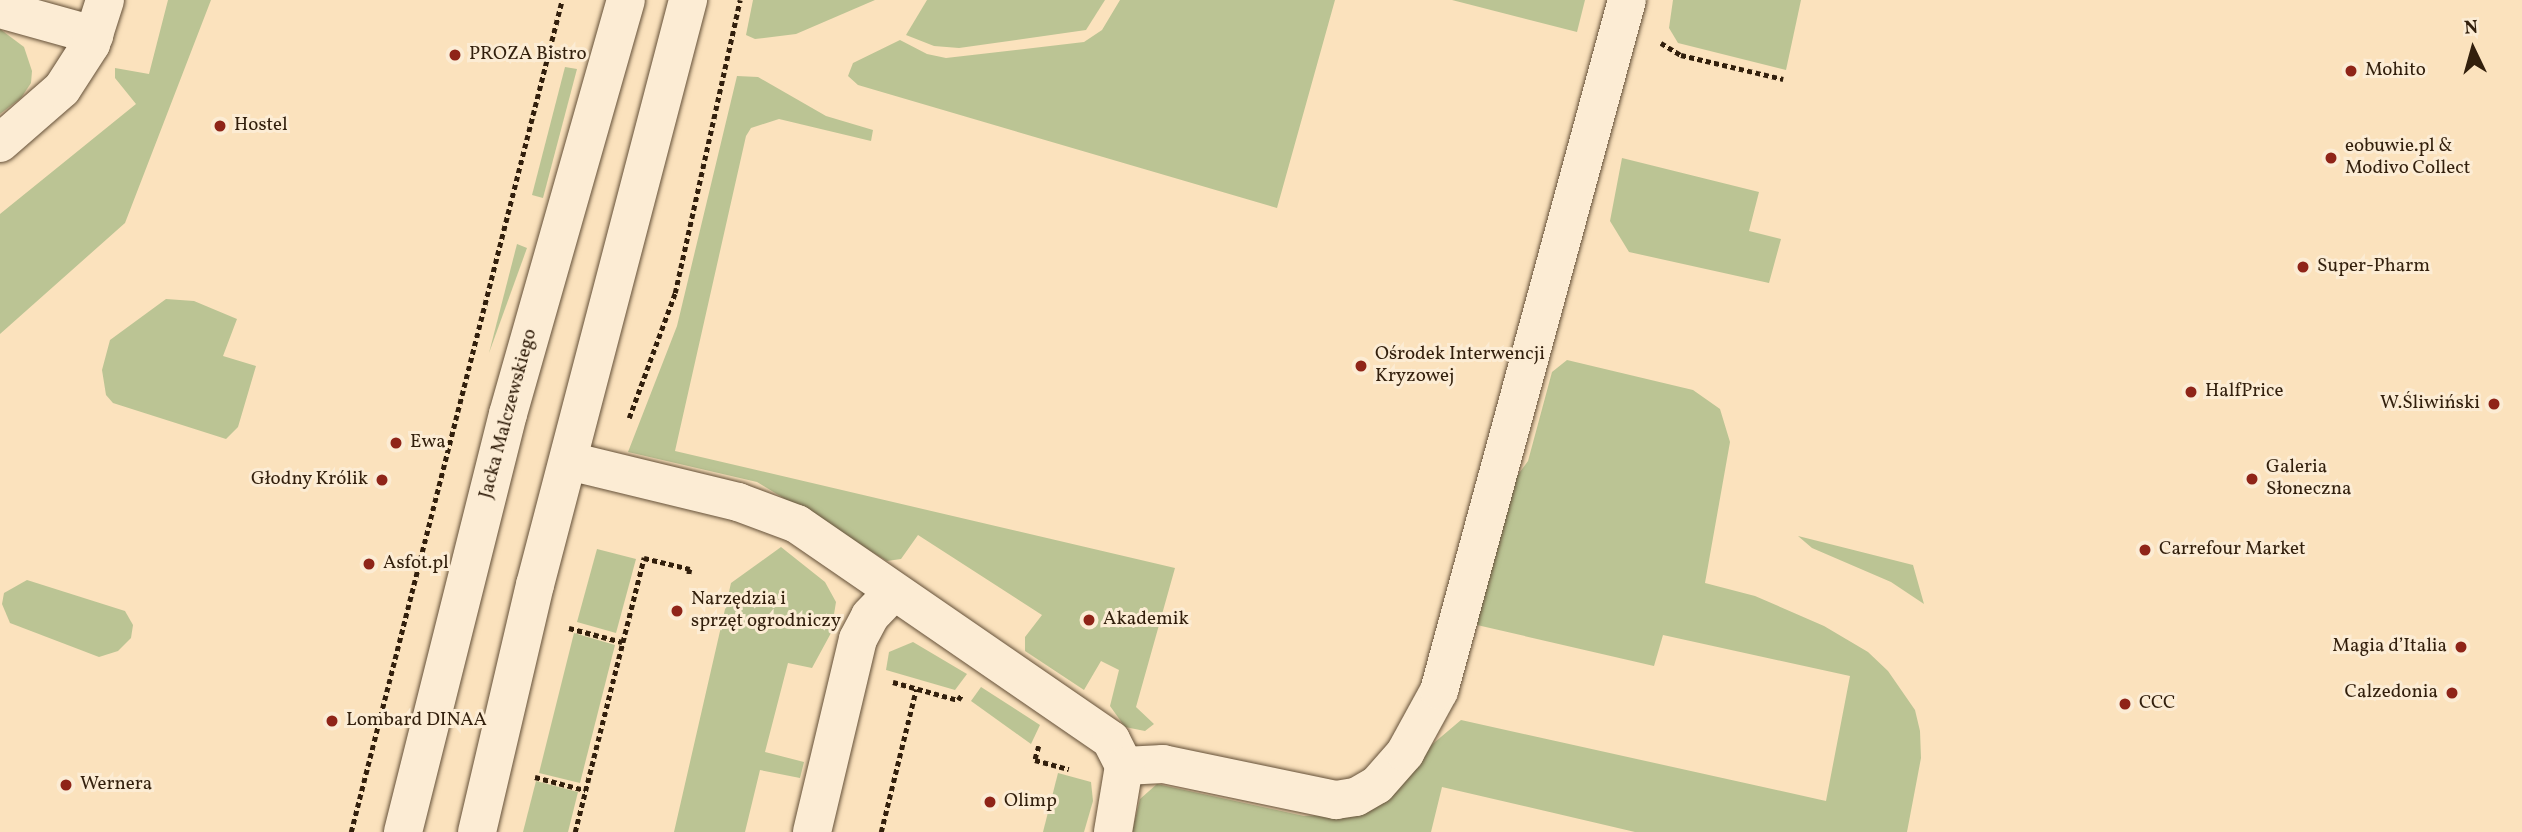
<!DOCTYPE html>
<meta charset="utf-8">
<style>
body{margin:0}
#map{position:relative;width:2522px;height:832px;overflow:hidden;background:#fbe2bd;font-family:Vollkorn,serif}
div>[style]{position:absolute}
.green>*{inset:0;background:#bbc494}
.path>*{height:4.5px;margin-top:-2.25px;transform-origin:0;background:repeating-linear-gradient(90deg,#321f0c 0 5px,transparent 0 8.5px)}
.roads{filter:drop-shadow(0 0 2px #645038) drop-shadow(0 0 2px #645038)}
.minor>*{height:38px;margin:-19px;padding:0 19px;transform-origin:19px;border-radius:19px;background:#fcecd4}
.dots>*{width:19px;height:19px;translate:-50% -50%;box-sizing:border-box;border:4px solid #fcecd4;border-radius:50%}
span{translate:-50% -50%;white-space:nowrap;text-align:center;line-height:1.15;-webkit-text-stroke:6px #fcecd4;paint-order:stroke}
.poi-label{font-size:19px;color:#321f0c}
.left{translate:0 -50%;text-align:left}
.right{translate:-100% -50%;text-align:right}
.street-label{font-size:19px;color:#321f0c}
.north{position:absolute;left:2438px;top:14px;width:70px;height:70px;-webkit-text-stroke:5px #fcecd4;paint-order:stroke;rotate:355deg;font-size:19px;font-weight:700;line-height:28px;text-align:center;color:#321f0c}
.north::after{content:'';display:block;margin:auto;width:24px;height:32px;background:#321f0c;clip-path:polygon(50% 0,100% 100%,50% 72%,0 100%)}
</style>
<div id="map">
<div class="green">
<i style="clip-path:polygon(168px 0,211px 0,125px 223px,0 334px,0 214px,136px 104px,115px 78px,115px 68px,149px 74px)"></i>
<i style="clip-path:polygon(753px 0,875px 0,796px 34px,755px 39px,746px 35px)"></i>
<i style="clip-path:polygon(927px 0,1105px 0,1086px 30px,959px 48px,934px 46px,906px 35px)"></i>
<i style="clip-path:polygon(1120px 0,1335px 0,1277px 208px,858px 85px,848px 76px,853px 63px,900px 40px,927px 54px,946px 58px,1084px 42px,1102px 30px)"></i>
<i style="clip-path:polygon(1452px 0,1585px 0,1577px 32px)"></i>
<i style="clip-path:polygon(1673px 0,1801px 0,1786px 70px,1678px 43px,1669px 28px)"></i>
<i style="clip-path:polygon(0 29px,24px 47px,32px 71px,31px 83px,21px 98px,0 114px)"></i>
<i style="clip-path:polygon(565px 67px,577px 69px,543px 198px,532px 195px)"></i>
<i style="clip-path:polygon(737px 76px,758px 77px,826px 116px,873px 130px,871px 141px,779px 119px,751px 128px,746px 136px,675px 451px,1175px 568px,1136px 707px,1154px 724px,1145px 731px,1125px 727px,1110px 706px,1119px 670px,1101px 661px,1084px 690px,1025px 651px,1025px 637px,1042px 615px,918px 535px,901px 559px,887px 561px,757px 482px,628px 452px,677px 326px)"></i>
<i style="clip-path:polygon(1622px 158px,1759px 192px,1749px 231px,1781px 239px,1769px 283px,1629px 252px,1610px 221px)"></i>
<i style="clip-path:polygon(517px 244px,527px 248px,489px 353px)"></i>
<i style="clip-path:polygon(166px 299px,194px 301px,237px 319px,223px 356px,256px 366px,238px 427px,226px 439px,113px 403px,106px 395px,102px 370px,110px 340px)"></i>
<i style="clip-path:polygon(1567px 360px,1693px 390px,1720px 409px,1730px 442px,1705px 583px,1755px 596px,1824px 626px,1868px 652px,1888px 671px,1915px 710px,1920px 731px,1921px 758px,1907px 832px,1635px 832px,1442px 787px,1431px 832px,1132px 832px,1140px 799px,1157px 784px,1304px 816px,1350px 814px,1461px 720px,1826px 801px,1850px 676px,1663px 635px,1654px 666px,1477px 625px,1506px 491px,1528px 461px,1552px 372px)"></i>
<i style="clip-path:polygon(1798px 536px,1913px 565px,1924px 604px,1891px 582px,1812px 548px)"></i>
<i style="clip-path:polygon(781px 547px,825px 582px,836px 602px,831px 633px,812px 668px,788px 663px,765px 752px,804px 762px,800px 778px,760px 770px,745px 832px,674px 832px,731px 583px)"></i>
<i style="clip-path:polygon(597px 549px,636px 559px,616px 633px,577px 622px)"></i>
<i style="clip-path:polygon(27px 580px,125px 611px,133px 625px,131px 638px,118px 651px,99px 657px,10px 623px,2px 604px,4px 593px)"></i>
<i style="clip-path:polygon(574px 633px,615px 645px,580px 783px,539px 773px)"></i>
<i style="clip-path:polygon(913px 642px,967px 674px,955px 690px,886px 670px,889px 652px)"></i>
<i style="clip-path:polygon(981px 687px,1040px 725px,1031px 744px,971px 701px)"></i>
<i style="clip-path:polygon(1058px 773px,1091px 782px,1093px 801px,1084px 832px,1043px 832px)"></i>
<i style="clip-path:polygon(536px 781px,578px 792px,568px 832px,523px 832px)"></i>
</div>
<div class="path">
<i style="left:1661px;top:43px;width:23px;rotate:31deg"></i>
<i style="left:1681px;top:55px;width:105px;rotate:13.2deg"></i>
<i style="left:629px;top:418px;width:133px;rotate:-69.8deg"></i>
<i style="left:675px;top:293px;width:300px;rotate:-77.5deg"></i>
<i style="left:569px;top:628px;width:55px;rotate:14.8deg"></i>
<i style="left:893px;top:682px;width:67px;rotate:15.5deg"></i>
<i style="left:958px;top:700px;width:7px;rotate:-56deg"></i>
<i style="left:1039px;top:746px;width:15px;rotate:106deg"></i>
<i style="left:1035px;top:760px;width:35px;rotate:15deg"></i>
<i style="left:535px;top:777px;width:52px;rotate:14.6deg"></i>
<i style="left:351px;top:832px;width:858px;rotate:-75.77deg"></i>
<i style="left:575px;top:832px;width:283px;rotate:-75.9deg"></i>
<i style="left:644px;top:558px;width:47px;rotate:13.4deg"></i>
<i style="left:690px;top:569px;width:5px;rotate:101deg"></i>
<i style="left:881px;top:832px;width:147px;rotate:-76.2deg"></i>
</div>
<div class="roads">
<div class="minor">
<i style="left:0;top:9px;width:98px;rotate:15.5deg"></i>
<i style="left:0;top:143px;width:82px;rotate:-41.1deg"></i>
<i style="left:62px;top:89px;width:54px;rotate:-57.2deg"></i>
<i style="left:91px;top:44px;width:46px;rotate:-72.3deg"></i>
<i style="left:569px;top:461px;width:174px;rotate:13.6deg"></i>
<i style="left:738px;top:502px;width:63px;rotate:20.4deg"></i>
<i style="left:797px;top:524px;width:381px;rotate:34.5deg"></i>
<i style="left:1111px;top:740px;width:29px;rotate:63deg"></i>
<i style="left:1124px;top:766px;width:67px;rotate:99.5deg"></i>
<i style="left:1124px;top:766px;width:39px;rotate:-3deg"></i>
<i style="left:1163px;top:764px;width:177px;rotate:11.8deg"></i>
<i style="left:1336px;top:800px;width:20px;rotate:-9deg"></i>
<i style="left:1356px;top:797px;width:24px;rotate:-30deg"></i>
<i style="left:1377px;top:785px;width:43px;rotate:-48.8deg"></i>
<i style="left:1405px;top:753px;width:71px;rotate:-61.3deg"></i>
<i style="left:1439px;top:691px;width:716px;rotate:-74.78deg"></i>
<i style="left:403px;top:832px;width:431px;rotate:-75.9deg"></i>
<i style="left:508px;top:414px;width:430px;rotate:-74.1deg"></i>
<i style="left:477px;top:832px;width:254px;rotate:-76.8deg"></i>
<i style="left:535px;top:585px;width:605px;rotate:-75.34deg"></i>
<i style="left:812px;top:832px;width:198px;rotate:-76.6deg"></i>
<i style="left:858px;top:639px;width:26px;rotate:-62deg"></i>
<i style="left:870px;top:616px;width:32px;rotate:-46deg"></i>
</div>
</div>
<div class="dots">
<i style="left:455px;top:55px;background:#8f2418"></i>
<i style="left:2351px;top:71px;background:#8f2418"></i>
<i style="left:220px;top:126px;background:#8f2418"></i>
<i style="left:2331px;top:158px;background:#8f2418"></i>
<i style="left:2303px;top:267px;background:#8f2418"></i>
<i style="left:1361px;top:366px;background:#8f2418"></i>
<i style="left:2191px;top:392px;background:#8f2418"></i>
<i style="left:2494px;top:404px;background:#8f2418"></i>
<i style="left:396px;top:443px;background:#8f2418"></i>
<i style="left:2252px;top:479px;background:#8f2418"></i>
<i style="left:382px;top:480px;background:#8f2418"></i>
<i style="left:2145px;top:550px;background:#8f2418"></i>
<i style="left:369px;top:564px;background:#8f2418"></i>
<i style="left:677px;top:611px;background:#8f2418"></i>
<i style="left:1089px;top:620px;background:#8f2418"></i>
<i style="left:2461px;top:647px;background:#8f2418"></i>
<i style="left:2452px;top:693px;background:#8f2418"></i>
<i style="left:2125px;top:704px;background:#8f2418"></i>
<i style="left:332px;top:721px;background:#8f2418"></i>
<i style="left:66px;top:785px;background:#8f2418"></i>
<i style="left:990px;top:802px;background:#8f2418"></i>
</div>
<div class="poi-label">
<span class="left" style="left:469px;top:55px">PROZA Bistro</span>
<span class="left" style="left:2365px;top:71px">Mohito</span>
<span class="left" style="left:234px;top:126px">Hostel</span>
<span class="left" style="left:2345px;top:158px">eobuwie.pl &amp;<br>Modivo Collect</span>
<span class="left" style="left:2317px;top:267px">Super-Pharm</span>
<span class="left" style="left:1375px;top:366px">Ośrodek Interwencji<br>Kryzowej</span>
<span class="left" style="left:2205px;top:392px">HalfPrice</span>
<span class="right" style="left:2480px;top:404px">W.Śliwiński</span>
<span class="left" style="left:410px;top:443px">Ewa</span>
<span class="left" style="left:2266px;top:479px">Galeria<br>Słoneczna</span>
<span class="right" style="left:368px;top:480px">Głodny Królik</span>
<span class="left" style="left:2159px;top:550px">Carrefour Market</span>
<span class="left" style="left:383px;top:564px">Asfot.pl</span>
<span class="left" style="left:691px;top:611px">Narzędzia i<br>sprzęt ogrodniczy</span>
<span class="left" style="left:1103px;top:620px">Akademik</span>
<span class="right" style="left:2447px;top:647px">Magia d’Italia</span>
<span class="right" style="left:2438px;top:693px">Calzedonia</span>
<span class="left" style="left:2139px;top:704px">CCC</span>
<span class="left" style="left:346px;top:721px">Lombard DINAA</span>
<span class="left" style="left:80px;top:785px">Wernera</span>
<span class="left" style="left:1004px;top:802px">Olimp</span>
</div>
<div class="street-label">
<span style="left:509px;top:414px;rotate:-75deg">Jacka Malczewskiego</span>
</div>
<div class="north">N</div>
</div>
